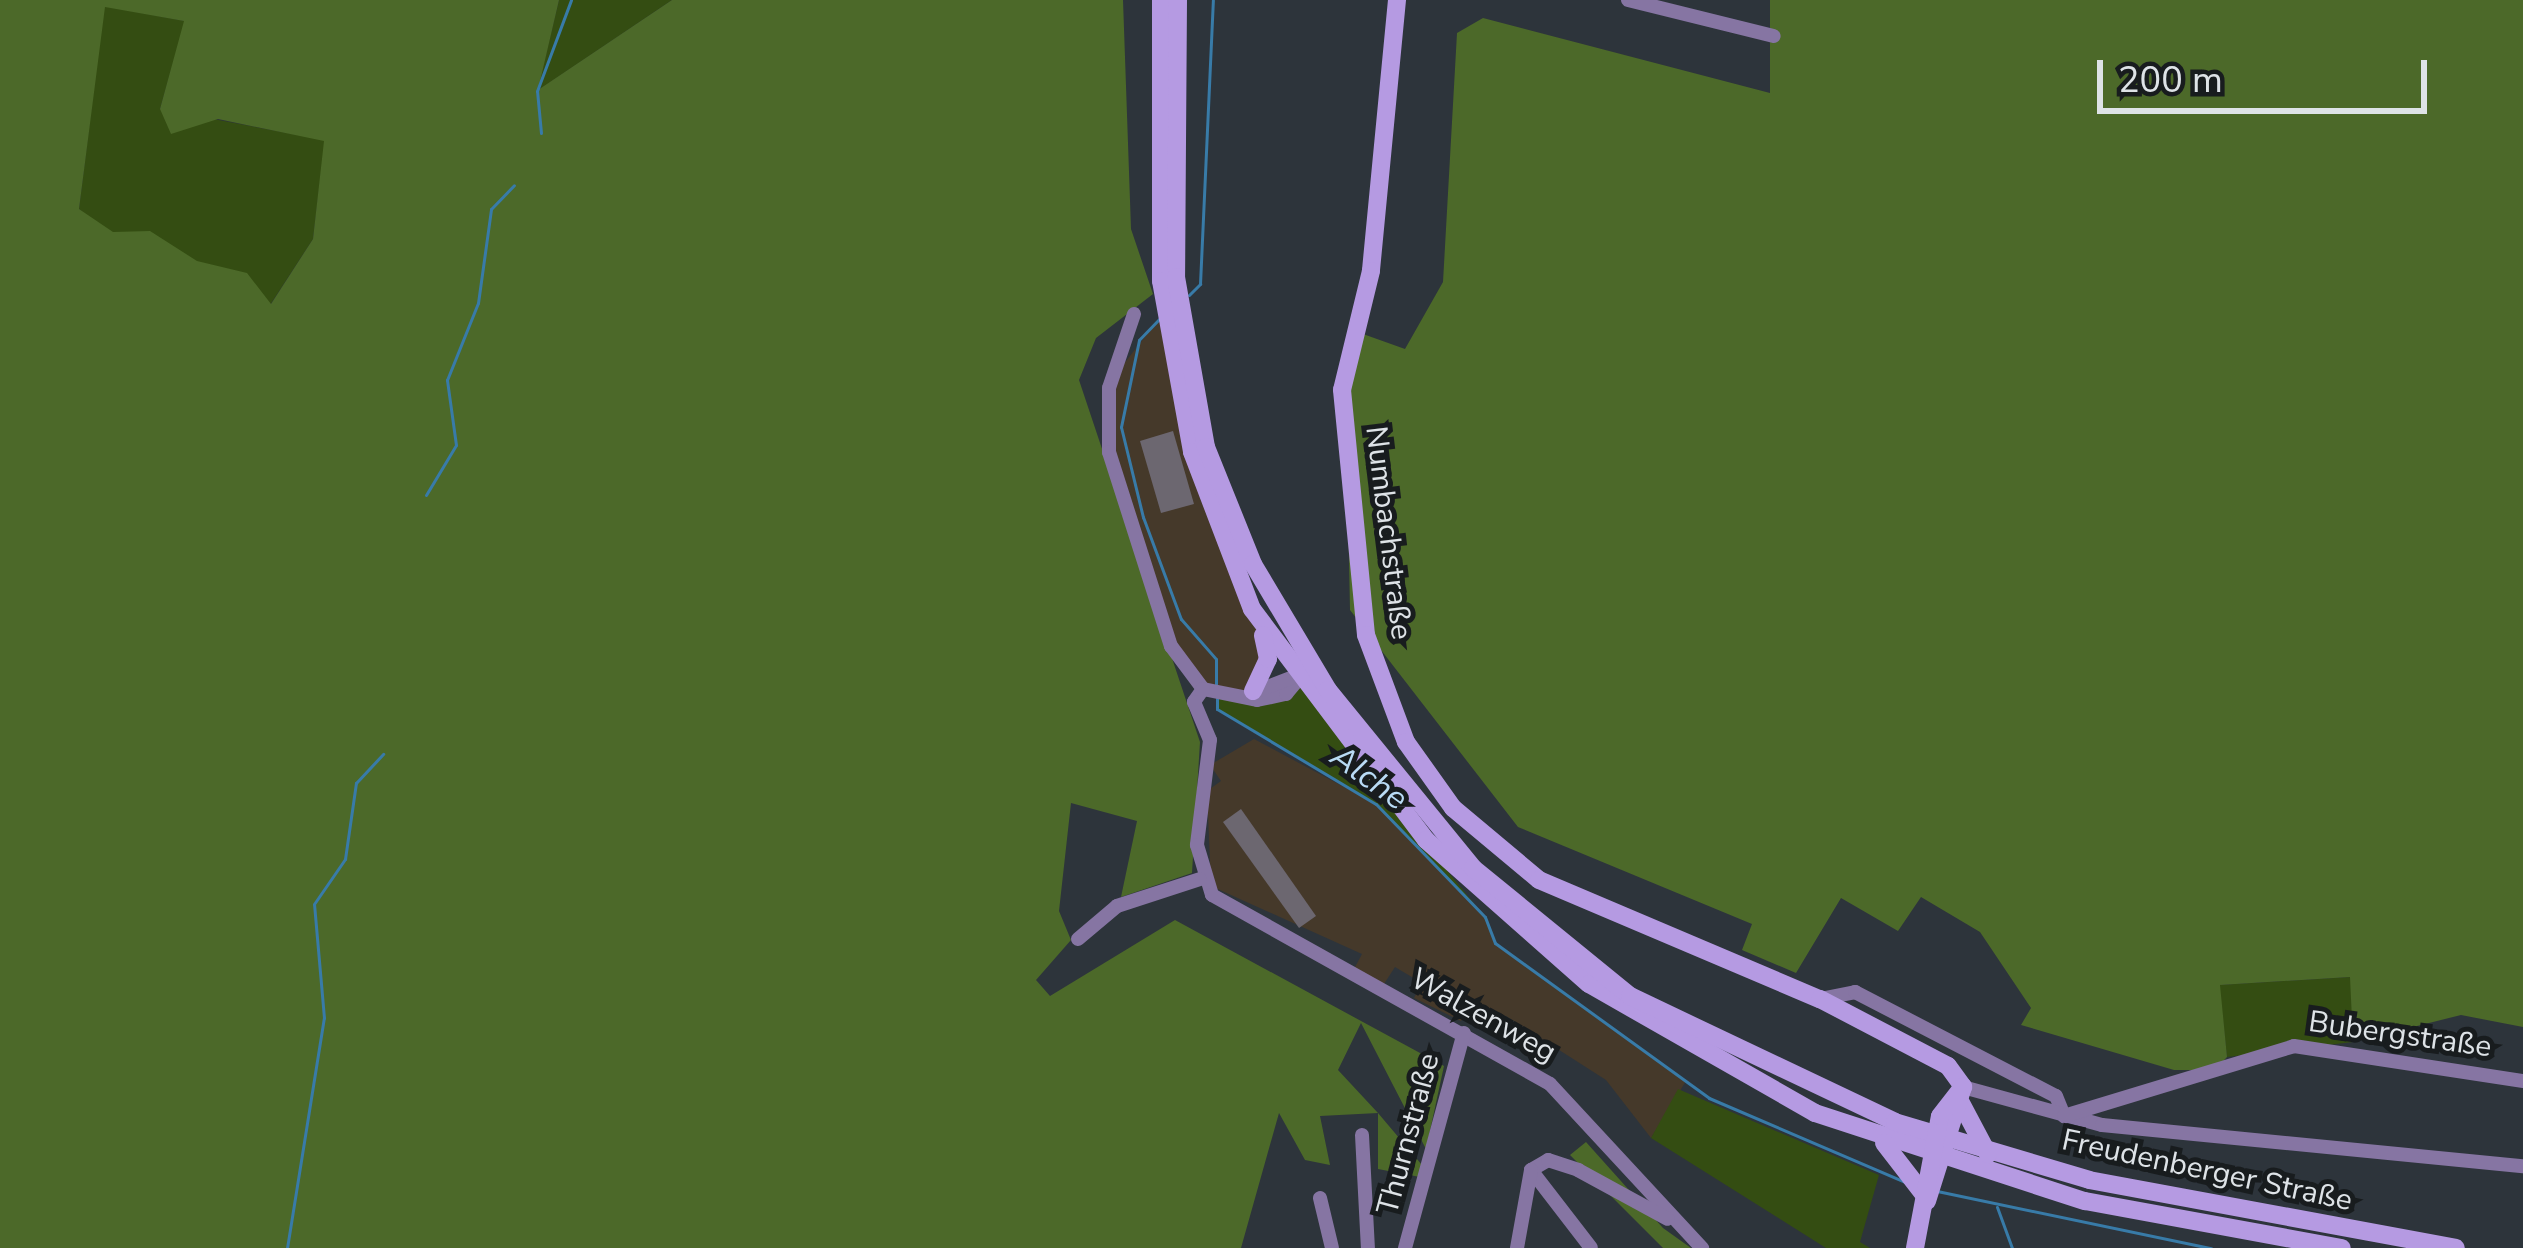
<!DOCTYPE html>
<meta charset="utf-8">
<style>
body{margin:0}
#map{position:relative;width:2523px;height:1248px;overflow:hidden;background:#2d343b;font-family:"Nunito Sans",sans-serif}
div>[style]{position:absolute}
.industrial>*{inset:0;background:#45392a}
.green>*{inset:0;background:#344d12}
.forest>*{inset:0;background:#4c6929}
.stream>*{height:3px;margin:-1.5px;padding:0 1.5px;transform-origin:1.5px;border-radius:1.5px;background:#387ba8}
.building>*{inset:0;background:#6c6770}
.street>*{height:14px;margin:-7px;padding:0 7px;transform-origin:7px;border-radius:7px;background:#8675a3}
.secondary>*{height:18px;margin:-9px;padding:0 9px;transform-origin:9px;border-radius:9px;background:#b59ae2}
span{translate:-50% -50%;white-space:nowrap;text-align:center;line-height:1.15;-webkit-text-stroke:10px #181c1e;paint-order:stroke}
.street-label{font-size:30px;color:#dee3e7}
.water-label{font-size:33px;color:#b9dbf5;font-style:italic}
.scale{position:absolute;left:2097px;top:60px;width:330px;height:54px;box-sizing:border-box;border:6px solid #dee3e7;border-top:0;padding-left:15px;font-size:36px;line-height:42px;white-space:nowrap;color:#dee3e7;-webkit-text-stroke:9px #181c1e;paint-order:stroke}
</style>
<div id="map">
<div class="industrial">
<i style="clip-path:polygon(1165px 311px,1268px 650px,1248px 697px,1203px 689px,1171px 646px,1106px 460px,1105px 388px)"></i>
<i style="clip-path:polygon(1254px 739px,1376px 804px,1485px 917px,1495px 943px,1686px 1081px,1651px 1138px,1606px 1080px,1506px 1016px,1496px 1027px,1471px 1004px,1461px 1021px,1414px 998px,1422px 983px,1395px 967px,1384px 984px,1354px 969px,1362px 954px,1211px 886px,1207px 791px,1221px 781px,1210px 765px)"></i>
</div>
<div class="green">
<i style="clip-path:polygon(559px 0,672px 0,537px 91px)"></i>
<i style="clip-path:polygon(104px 6px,185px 21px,160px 109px,325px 140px,313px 239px,270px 305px,267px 362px,79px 209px)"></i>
<i style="clip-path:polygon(1296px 676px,1346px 747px,1485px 917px,1376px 804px,1217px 709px,1216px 690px,1235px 696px)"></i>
<i style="clip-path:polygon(2351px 977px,2353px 1042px,2227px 1057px,2219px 985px)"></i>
<i style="clip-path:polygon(1678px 1089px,1879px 1175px,1860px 1242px,1870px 1248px,1826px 1248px,1651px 1138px)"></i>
</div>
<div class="forest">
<i style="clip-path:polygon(evenodd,0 0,559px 0,538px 90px,672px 0,1123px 0,1131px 229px,1153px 294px,1096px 338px,1079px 380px,1200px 742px,1192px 873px,1121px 897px,1137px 821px,1071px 803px,1059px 911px,1071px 940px,1036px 980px,1050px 996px,1175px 920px,1444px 1066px,1426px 1149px,1361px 1023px,1338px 1070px,1378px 1113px,1422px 1165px,1420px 1177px,1378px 1169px,1378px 1113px,1320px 1116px,1330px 1165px,1305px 1160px,1279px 1113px,1241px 1248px,0 1248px,0 0,105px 7px,184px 21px,160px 109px,171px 134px,218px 119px,324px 141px,313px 239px,271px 304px,247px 273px,197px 261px,150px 231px,113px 232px,79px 209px,105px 7px)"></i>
<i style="clip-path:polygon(1770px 0,2523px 0,2523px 1027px,2461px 1015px,2353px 1042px,2350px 977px,2220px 985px,2227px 1057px,2215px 1070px,2174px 1070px,2021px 1025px,2031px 1008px,1980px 932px,1921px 897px,1898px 931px,1841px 898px,1796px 973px,1742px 950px,1752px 924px,1518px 827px,1350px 610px,1346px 406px,1363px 334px,1405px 349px,1443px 282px,1457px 33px,1483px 18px,1770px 93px)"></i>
<i style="clip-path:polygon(1586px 1142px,1663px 1228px,1691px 1248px,1663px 1248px,1570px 1155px)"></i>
</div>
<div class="stream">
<i style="left:541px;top:133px;width:42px;rotate:-95.4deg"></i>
<i style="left:537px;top:91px;width:97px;rotate:-69.5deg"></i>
<i style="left:1189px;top:295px;width:16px;rotate:-45deg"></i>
<i style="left:1200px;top:284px;width:284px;rotate:-87.4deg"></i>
<i style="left:1162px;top:316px;width:33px;rotate:134deg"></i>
<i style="left:1139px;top:340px;width:89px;rotate:101.7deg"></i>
<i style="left:1121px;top:427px;width:93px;rotate:76.3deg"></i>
<i style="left:1143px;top:517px;width:109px;rotate:69.6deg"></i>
<i style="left:1181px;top:619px;width:53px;rotate:48.8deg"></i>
<i style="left:1216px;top:659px;width:27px;rotate:90deg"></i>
<i style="left:426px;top:495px;width:58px;rotate:-59deg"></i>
<i style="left:456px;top:445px;width:66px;rotate:-97.9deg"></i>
<i style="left:447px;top:380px;width:83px;rotate:-68.1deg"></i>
<i style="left:478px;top:303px;width:95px;rotate:-82.1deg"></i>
<i style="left:491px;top:209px;width:33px;rotate:-46deg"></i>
<i style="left:1217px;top:696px;width:13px;rotate:90deg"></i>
<i style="left:1217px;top:709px;width:185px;rotate:30.9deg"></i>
<i style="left:1376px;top:804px;width:157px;rotate:46deg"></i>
<i style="left:1485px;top:917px;width:28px;rotate:69deg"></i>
<i style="left:1495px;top:943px;width:264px;rotate:35.9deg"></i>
<i style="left:1709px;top:1098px;width:213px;rotate:23.2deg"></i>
<i style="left:1937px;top:1191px;width:280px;rotate:11.8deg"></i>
<i style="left:1997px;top:1207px;width:44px;rotate:69.9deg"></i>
<i style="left:287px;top:1248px;width:233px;rotate:-80.9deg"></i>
<i style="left:324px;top:1018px;width:114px;rotate:-95deg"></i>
<i style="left:314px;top:904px;width:55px;rotate:-55.4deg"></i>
<i style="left:345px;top:859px;width:77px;rotate:-81.8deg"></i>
<i style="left:356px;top:783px;width:40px;rotate:-47deg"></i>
</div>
<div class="building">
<i style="clip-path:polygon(1173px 431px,1194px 504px,1161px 513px,1140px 441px)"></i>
<i style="clip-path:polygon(1241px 809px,1316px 916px,1299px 928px,1223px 822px)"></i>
</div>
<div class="street">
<i style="left:1628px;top:0;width:150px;rotate:13.9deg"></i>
<i style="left:1134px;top:314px;width:78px;rotate:108.7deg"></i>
<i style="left:1109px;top:388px;width:64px;rotate:90deg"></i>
<i style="left:1109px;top:452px;width:204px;rotate:72.3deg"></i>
<i style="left:1171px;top:646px;width:54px;rotate:53.3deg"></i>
<i style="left:1203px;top:689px;width:55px;rotate:11.5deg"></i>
<i style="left:1257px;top:700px;width:30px;rotate:-12deg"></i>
<i style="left:1286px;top:694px;width:31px;rotate:-50deg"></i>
<i style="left:1203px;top:689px;width:16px;rotate:125deg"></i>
<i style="left:1194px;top:702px;width:41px;rotate:67.2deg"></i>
<i style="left:1210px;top:740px;width:106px;rotate:97.1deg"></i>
<i style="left:1197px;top:845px;width:52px;rotate:73.3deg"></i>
<i style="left:1212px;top:895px;width:387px;rotate:29.2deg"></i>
<i style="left:1550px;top:1084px;width:224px;rotate:47.2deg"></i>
<i style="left:1252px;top:693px;width:47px;rotate:-21.1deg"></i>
<i style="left:1078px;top:939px;width:51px;rotate:-40.2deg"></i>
<i style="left:1117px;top:906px;width:87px;rotate:-18deg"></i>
<i style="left:1820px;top:999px;width:36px;rotate:-11deg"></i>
<i style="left:1855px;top:992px;width:226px;rotate:27.4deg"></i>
<i style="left:2056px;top:1096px;width:22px;rotate:68deg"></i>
<i style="left:1963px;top:1087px;width:144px;rotate:15.3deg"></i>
<i style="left:2102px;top:1125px;width:423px;rotate:5.6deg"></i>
<i style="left:2064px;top:1116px;width:240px;rotate:-16.9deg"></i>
<i style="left:2294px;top:1046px;width:232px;rotate:8.7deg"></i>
<i style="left:1362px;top:1135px;width:113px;rotate:87deg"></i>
<i style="left:1531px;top:1170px;width:20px;rotate:-30deg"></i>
<i style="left:1548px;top:1160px;width:32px;rotate:18deg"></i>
<i style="left:1578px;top:1170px;width:102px;rotate:28.6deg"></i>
<i style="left:1531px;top:1170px;width:98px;rotate:52.4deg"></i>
<i style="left:1320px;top:1198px;width:51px;rotate:76.5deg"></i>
<i style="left:1405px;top:1248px;width:223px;rotate:-74.7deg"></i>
<i style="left:1517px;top:1248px;width:79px;rotate:-79.8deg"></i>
</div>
<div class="secondary">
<i style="left:1161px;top:0;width:281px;rotate:90deg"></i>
<i style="left:1161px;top:281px;width:174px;rotate:79.7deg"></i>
<i style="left:1192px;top:452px;width:168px;rotate:69.1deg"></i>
<i style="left:1252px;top:609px;width:289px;rotate:53deg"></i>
<i style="left:1426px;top:840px;width:217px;rotate:41.5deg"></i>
<i style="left:1589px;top:984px;width:260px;rotate:29.7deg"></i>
<i style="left:1815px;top:1113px;width:284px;rotate:18.1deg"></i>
<i style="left:2085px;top:1201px;width:261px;rotate:10.4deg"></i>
<i style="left:1178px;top:0;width:277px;rotate:90.4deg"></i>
<i style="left:1176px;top:277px;width:173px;rotate:80deg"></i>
<i style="left:1206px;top:447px;width:126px;rotate:68.1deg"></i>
<i style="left:1253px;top:564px;width:147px;rotate:59.2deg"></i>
<i style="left:1328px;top:690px;width:230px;rotate:50.8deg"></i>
<i style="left:1473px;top:868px;width:203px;rotate:39.2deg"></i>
<i style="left:1630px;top:996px;width:293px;rotate:25.4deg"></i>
<i style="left:1895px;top:1122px;width:202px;rotate:16.6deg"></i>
<i style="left:2089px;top:1180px;width:373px;rotate:10.5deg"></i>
<i style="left:1397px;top:0;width:272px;rotate:95.5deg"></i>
<i style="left:1371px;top:271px;width:122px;rotate:103.7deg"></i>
<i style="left:1342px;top:390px;width:246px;rotate:84.4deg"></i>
<i style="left:1366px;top:635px;width:114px;rotate:69.5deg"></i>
<i style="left:1406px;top:742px;width:81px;rotate:54.5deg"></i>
<i style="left:1453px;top:808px;width:112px;rotate:39.9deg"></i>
<i style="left:1539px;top:880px;width:305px;rotate:23deg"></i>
<i style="left:1820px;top:999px;width:144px;rotate:27.6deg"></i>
<i style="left:1948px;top:1066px;width:26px;rotate:54deg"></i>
<i style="left:1253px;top:691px;width:35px;rotate:-65deg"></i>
<i style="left:1268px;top:659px;width:24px;rotate:-102deg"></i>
<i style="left:1961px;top:1103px;width:58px;rotate:62.1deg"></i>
<i style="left:1884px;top:1143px;width:67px;rotate:52.3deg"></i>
<i style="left:1927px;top:1201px;width:120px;rotate:-72.5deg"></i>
<i style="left:1915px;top:1248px;width:134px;rotate:-79.3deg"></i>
<i style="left:1940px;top:1116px;width:37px;rotate:-52deg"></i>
</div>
<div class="street-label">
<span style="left:1388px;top:533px;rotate:83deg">Numbachstraße</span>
<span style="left:1483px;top:1016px;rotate:29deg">Walzenweg</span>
<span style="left:2400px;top:1035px;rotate:8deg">Bubergstraße</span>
<span style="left:1409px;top:1134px;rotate:-75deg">Thurnstraße</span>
<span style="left:2207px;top:1171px;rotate:12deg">Freudenberger Straße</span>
</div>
<div class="water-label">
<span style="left:1369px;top:778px;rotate:36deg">Alche</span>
</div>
<div class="scale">200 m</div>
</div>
